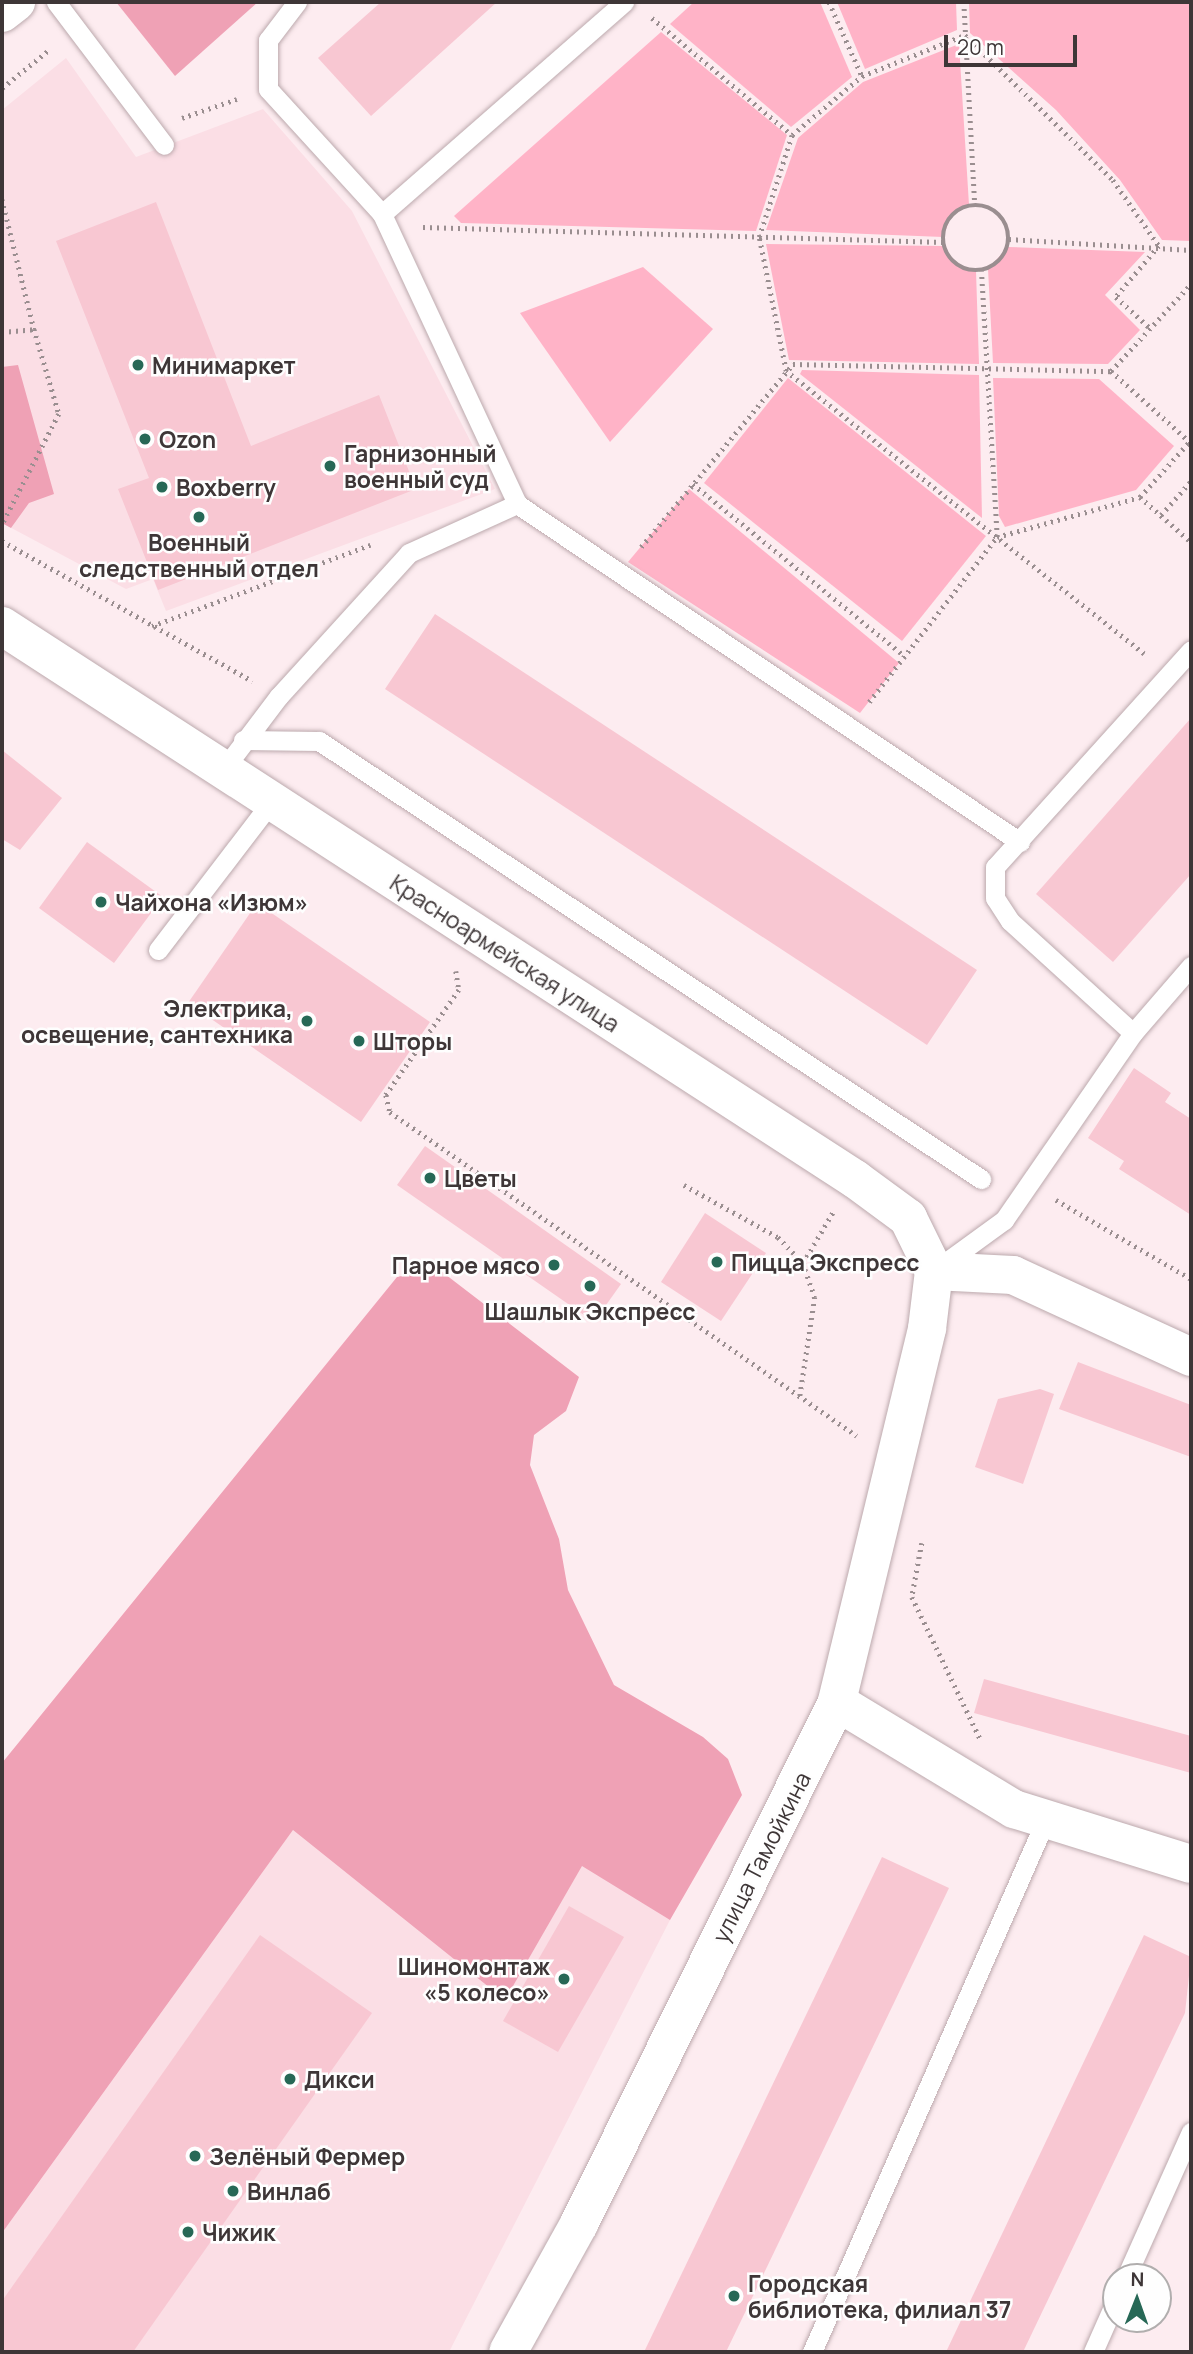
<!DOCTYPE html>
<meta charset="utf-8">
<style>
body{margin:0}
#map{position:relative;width:1193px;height:2354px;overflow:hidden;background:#fdecf0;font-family:Manrope,sans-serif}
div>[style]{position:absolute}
.built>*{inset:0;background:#fbdee5}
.green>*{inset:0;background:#ffb3c7}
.forest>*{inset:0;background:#efa1b5}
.building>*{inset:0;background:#f8c7d2}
.path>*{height:4.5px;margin-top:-2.25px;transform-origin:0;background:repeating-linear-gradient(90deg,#9a8e90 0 2px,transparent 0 7px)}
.path>.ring{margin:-2.25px;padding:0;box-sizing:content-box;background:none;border:4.5px solid #9a8e90;border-radius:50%}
.roads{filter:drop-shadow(0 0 2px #bca9ad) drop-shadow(0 0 2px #bca9ad)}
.lane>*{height:19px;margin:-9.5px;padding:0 9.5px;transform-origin:9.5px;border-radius:9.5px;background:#fff}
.street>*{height:38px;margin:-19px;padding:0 19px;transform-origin:19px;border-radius:19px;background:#fff}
.secondary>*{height:38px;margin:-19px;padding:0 19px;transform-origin:19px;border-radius:19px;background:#fff}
.dots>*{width:19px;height:19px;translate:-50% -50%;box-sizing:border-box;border:4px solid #fefefe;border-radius:50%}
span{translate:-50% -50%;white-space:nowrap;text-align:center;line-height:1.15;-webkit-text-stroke:5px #fefefe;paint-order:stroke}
.poi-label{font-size:23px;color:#3e3637;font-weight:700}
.left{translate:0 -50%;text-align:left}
.right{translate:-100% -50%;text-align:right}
.street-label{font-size:23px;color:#3e3637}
.frame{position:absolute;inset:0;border:4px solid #3e3637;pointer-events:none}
.north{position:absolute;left:1102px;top:2263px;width:70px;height:70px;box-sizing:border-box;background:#fefefe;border:2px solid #b1aeae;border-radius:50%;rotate:1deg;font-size:19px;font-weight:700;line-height:28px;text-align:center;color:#3e3637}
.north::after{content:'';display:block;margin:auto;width:24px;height:32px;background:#276856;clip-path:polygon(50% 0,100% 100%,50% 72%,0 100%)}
.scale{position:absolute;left:944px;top:35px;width:133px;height:32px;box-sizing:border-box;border:4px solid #3e3637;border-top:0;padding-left:9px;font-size:21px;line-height:24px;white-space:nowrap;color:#3e3637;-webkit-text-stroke:5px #fefefe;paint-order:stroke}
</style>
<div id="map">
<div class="built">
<i style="clip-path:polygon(66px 58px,136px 157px,263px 109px,352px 211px,495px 489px,166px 611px,153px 579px,126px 589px,2px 523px,2px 110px)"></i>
<i style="clip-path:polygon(293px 1830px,505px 2000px,582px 1865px,670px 1920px,449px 2352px,2px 2352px,2px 2233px)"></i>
</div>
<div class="green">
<i style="clip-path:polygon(694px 2px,820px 2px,852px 77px,791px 127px,670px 24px)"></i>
<i style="clip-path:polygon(837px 2px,956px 2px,957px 30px,865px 69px)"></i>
<i style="clip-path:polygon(969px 2px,1191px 2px,1191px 241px,1162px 240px,1120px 180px,1056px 110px,970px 33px)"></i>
<i style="clip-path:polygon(661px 32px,787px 135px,756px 231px,461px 223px,454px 216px)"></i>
<i style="clip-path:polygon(959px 44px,969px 205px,952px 214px,943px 237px,766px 230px,798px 138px,863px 82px)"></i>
<i style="clip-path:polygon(766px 244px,944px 246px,957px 266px,976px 271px,979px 364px,789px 360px)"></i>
<i style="clip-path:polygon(1008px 247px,1145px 252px,1105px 295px,1140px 330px,1108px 364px,993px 363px,988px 269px)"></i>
<i style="clip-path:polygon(643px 267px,713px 329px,610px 442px,520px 313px)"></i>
<i style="clip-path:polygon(802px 370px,979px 375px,982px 518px,800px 374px)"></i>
<i style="clip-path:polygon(788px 378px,986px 536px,902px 641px,704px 483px)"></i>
<i style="clip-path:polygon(993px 378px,1099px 379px,1174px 446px,1136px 490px,1005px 527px,999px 516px)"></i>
<i style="clip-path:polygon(689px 489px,899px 663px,860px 713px,628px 562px)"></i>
</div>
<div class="forest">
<i style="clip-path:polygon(116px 2px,258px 2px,175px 76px)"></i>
<i style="clip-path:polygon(18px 365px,54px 494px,29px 503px,11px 528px,2px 523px,2px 367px)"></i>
<i style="clip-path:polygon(437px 1268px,579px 1377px,566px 1411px,534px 1435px,530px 1465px,559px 1539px,568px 1590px,614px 1685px,703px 1737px,728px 1759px,742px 1795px,670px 1920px,582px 1866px,505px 2000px,293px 1830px,2px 2233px,2px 1763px,397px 1277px)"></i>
</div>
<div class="building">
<i style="clip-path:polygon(381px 2px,497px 2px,371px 116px,318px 58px)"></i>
<i style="clip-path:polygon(156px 202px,251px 446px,379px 395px,416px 489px,158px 590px,118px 489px,149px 478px,56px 241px)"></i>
<i style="clip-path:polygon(435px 614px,977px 970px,927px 1045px,385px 689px)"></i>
<i style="clip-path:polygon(1191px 718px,1191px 874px,1113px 962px,1036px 894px)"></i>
<i style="clip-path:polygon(2px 750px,62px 798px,20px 850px,2px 839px)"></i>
<i style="clip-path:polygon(87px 842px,163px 897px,114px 963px,39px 908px)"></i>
<i style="clip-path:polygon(257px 903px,430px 1022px,361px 1122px,188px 1003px)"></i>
<i style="clip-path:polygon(1134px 1068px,1171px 1093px,1165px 1102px,1191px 1119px,1191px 1215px,1119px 1169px,1124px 1161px,1088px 1138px)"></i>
<i style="clip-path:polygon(425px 1146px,621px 1284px,594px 1322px,397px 1185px)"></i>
<i style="clip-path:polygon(705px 1213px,766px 1253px,721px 1321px,661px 1282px)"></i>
<i style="clip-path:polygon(1078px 1362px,1191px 1405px,1191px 1457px,1059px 1409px)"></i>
<i style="clip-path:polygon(1040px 1389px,1054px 1394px,1023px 1484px,975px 1467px,998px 1399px)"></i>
<i style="clip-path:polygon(984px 1679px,1191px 1736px,1191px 1773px,974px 1713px)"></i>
<i style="clip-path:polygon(882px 1857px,949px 1888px,880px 2032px,726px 2352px,644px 2352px)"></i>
<i style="clip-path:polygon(569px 1906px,624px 1937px,558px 2052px,503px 2021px)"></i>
<i style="clip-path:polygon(260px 1935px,372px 2013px,133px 2352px,2px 2352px,2px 2301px)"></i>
<i style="clip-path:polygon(1144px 1935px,1191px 1957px,1185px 2013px,1023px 2352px,946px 2352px)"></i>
</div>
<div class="path">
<i style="left:829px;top:2px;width:81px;rotate:66deg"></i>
<i style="left:964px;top:2px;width:203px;rotate:86.9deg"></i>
<i style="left:652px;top:18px;width:182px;rotate:39.9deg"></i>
<i style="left:2px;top:88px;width:62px;rotate:-39.1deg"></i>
<i style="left:182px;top:118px;width:58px;rotate:-19.1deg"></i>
<i style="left:2px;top:199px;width:134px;rotate:76.2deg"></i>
<i class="ring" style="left:943px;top:205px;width:61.5px;height:61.5px"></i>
<i style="left:423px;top:227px;width:520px;rotate:1.65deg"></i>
<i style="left:1009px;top:239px;width:182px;rotate:3.5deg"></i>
<i style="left:2px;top:332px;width:32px;rotate:-5deg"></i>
<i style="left:34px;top:329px;width:89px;rotate:73.6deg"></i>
<i style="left:59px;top:414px;width:125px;rotate:117.2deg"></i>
<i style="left:1111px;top:371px;width:108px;rotate:42deg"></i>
<i style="left:693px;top:484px;width:273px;rotate:39.1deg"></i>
<i style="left:1140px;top:497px;width:68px;rotate:41.4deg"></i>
<i style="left:1161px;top:515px;width:45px;rotate:-48.6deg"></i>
<i style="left:997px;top:537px;width:148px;rotate:-15.6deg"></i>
<i style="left:1140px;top:497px;width:75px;rotate:-48.2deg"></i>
<i style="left:2px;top:541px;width:287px;rotate:29.2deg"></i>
<i style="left:641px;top:547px;width:238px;rotate:-50.3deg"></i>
<i style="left:793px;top:364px;width:318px;rotate:1.3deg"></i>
<i style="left:1111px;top:371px;width:118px;rotate:-47.4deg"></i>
<i style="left:152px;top:626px;width:233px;rotate:-20.4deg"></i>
<i style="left:1144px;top:654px;width:456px;rotate:-141.7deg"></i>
<i style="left:786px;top:371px;width:137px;rotate:-101.4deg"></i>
<i style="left:759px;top:237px;width:107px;rotate:-72.1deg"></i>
<i style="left:792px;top:135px;width:92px;rotate:-40.1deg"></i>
<i style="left:862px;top:76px;width:111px;rotate:-21.7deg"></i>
<i style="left:965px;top:35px;width:207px;rotate:44.4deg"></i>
<i style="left:1113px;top:180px;width:80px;rotate:55.1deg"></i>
<i style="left:1159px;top:246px;width:67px;rotate:130.1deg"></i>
<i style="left:1116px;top:297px;width:46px;rotate:42.4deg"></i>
<i style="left:869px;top:702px;width:209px;rotate:-52.2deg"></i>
<i style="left:997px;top:537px;width:266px;rotate:-93.4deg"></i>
<i style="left:456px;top:971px;width:19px;rotate:81deg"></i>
<i style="left:459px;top:990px;width:128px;rotate:124.8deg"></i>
<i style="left:386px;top:1095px;width:17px;rotate:77deg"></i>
<i style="left:390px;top:1112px;width:568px;rotate:34.75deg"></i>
<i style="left:684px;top:1185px;width:107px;rotate:29deg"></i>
<i style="left:778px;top:1237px;width:36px;rotate:46deg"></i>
<i style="left:803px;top:1263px;width:36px;rotate:71deg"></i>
<i style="left:815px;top:1297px;width:100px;rotate:98.6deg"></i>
<i style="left:1056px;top:1200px;width:156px;rotate:30.3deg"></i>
<i style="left:803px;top:1263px;width:59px;rotate:-59.5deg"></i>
<i style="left:922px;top:1543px;width:55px;rotate:100.5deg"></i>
<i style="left:912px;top:1597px;width:157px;rotate:64.3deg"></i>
</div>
<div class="roads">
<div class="lane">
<i style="left:56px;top:2px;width:179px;rotate:52.9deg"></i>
<i style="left:297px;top:2px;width:48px;rotate:127.3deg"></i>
<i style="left:268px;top:40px;width:49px;rotate:90deg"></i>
<i style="left:268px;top:89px;width:169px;rotate:47.6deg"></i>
<i style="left:382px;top:214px;width:320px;rotate:65deg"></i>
<i style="left:517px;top:504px;width:606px;rotate:33.9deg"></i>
<i style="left:382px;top:214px;width:322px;rotate:-41.2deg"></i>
<i style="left:243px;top:740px;width:76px;rotate:0.8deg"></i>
<i style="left:319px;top:741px;width:794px;rotate:33.49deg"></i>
<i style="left:223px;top:770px;width:93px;rotate:-52.9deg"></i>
<i style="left:279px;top:696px;width:193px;rotate:-47.7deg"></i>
<i style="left:409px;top:553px;width:119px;rotate:-24.4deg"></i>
<i style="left:158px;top:950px;width:186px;rotate:-52.6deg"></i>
<i style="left:1133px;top:1033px;width:166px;rotate:-137.7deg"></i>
<i style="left:1010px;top:921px;width:27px;rotate:-123deg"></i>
<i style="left:995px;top:898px;width:31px;rotate:-90deg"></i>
<i style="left:995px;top:867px;width:292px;rotate:-47.9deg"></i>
<i style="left:938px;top:1268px;width:82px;rotate:-36deg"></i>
<i style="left:1004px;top:1220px;width:227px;rotate:-55.4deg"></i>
<i style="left:1133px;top:1033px;width:89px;rotate:-49.1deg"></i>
<i style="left:1126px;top:2277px;width:159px;rotate:-65.9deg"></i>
<i style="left:812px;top:2352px;width:584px;rotate:-66.29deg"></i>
<i style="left:1093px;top:2352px;width:57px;rotate:-66.1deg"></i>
</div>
<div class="street">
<i style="left:2px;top:13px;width:18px;rotate:-38deg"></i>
<i style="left:934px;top:1271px;width:79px;rotate:2.9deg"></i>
<i style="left:1013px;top:1275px;width:196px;rotate:24.7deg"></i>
</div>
<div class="secondary">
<i style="left:2px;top:626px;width:1017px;rotate:32.96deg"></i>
<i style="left:855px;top:1179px;width:66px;rotate:36.3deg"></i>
<i style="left:908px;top:1218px;width:59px;rotate:63.9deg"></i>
<i style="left:934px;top:1271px;width:58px;rotate:96.9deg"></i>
<i style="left:927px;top:1329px;width:384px;rotate:103.6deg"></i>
<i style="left:837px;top:1702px;width:582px;rotate:116.3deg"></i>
<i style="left:579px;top:2224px;width:146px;rotate:119deg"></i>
<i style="left:837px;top:1702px;width:207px;rotate:31.2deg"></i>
<i style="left:1014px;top:1809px;width:185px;rotate:17.3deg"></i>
</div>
</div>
<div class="dots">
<i style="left:138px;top:365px;background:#276856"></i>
<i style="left:145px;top:439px;background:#276856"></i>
<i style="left:330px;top:466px;background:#276856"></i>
<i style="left:162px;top:487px;background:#276856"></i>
<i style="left:199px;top:517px;background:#276856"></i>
<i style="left:101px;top:902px;background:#276856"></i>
<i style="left:307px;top:1021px;background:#276856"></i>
<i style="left:359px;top:1041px;background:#276856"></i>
<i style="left:430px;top:1178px;background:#276856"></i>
<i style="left:717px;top:1262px;background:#276856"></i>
<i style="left:554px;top:1265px;background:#276856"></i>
<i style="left:590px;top:1286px;background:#276856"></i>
<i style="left:564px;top:1979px;background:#276856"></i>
<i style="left:290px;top:2079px;background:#276856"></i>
<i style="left:195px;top:2156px;background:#276856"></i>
<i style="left:233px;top:2191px;background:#276856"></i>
<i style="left:188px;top:2232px;background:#276856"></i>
<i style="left:734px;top:2296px;background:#276856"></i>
</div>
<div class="poi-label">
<span class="left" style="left:152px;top:365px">Минимаркет</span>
<span class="left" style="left:159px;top:439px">Ozon</span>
<span class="left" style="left:344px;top:466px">Гарнизонный<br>военный суд</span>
<span class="left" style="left:176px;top:487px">Boxberry</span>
<span style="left:199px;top:555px">Военный<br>следственный отдел</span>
<span class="left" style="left:115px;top:902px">Чайхона «Изюм»</span>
<span class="right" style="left:293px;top:1021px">Электрика,<br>освещение, сантехника</span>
<span class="left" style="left:373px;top:1041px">Шторы</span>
<span class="left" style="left:444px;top:1178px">Цветы</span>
<span class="left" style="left:731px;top:1262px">Пицца Экспресс</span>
<span class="right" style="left:540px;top:1265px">Парное мясо</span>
<span style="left:590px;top:1311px">Шашлык Экспресс</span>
<span class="right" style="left:550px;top:1979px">Шиномонтаж<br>«5 колесо»</span>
<span class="left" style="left:304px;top:2079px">Дикси</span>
<span class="left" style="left:209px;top:2156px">Зелёный Фермер</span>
<span class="left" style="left:247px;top:2191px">Винлаб</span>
<span class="left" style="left:202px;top:2232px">Чижик</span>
<span class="left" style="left:748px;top:2296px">Городская<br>библиотека, филиал 37</span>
</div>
<div class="street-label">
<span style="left:505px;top:953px;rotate:33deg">Красноармейская улица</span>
<span style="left:761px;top:1857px;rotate:-63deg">улица Тамойкина</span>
</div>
<div class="frame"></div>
<div class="north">N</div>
<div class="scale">20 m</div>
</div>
